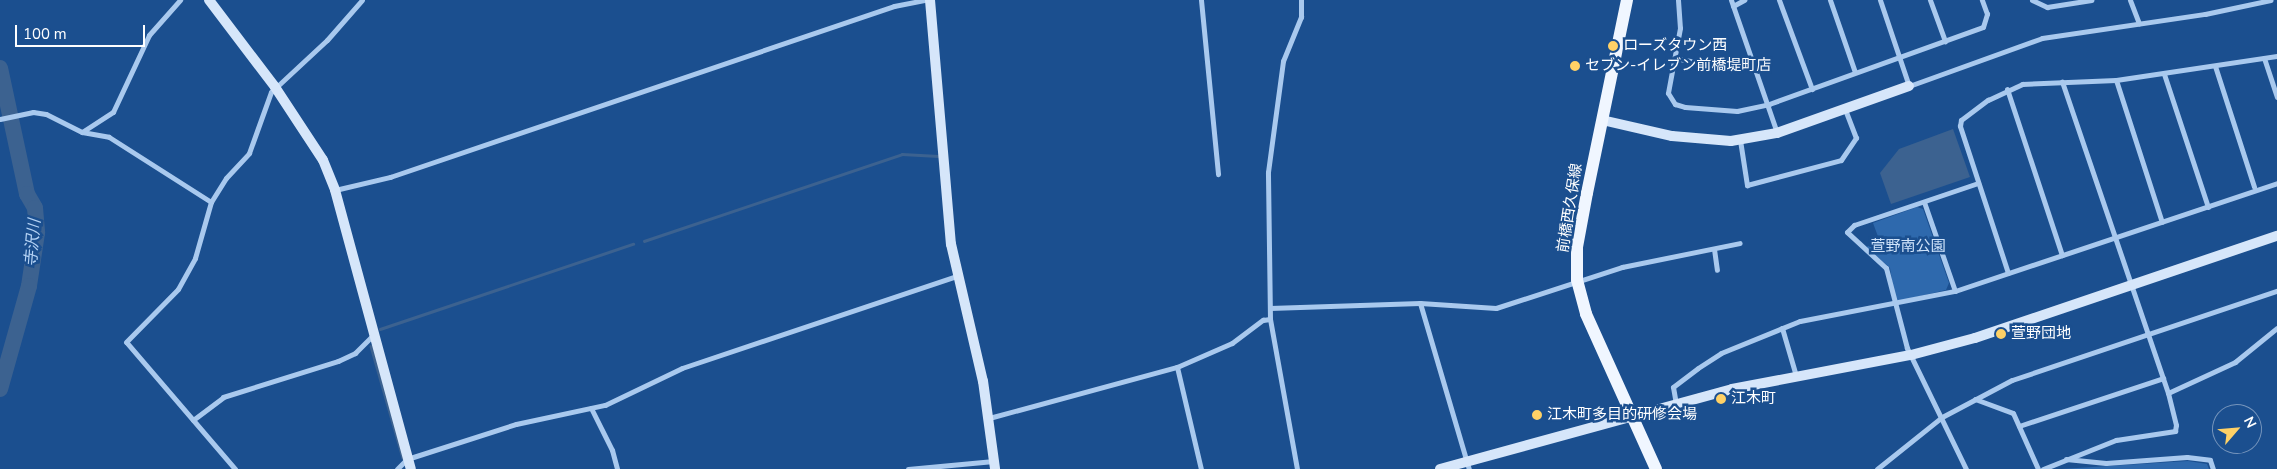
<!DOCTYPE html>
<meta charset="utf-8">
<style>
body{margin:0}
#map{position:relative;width:2277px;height:469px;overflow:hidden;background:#1b4f8f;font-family:"Nunito Sans","Noto Sans JP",sans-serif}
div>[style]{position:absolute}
.green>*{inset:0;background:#2e69ad}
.water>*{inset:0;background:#3c6290}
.stream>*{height:2.5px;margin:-1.25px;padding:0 1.25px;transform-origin:1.25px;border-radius:1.25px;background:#3c6290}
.river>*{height:16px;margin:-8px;padding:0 8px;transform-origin:8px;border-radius:8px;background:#3c6290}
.street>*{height:5px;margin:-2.5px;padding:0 2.5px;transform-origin:2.5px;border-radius:2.5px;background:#a9c9ee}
.secondary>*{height:10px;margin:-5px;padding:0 5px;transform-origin:5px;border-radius:5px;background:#d6e6fa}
.primary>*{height:12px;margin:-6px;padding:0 6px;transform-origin:6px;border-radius:6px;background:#f0f6ff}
.dots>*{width:14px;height:14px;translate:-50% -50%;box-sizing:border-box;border:2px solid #1b4f8f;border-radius:50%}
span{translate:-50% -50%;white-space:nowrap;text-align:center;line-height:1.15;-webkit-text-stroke:5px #1b4f8f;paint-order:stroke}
.poi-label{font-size:15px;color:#fff}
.left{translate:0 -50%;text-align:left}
.street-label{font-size:15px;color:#fff}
.park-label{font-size:15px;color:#cfe3fa}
.water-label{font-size:16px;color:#b5d3f5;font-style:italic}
.north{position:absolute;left:2212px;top:404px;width:50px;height:50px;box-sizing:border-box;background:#1b4f8f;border:1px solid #7695bc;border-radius:50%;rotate:63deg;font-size:14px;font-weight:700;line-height:20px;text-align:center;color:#fff}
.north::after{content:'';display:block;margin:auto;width:18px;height:22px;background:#ffd166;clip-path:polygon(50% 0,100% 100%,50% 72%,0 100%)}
.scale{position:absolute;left:15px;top:25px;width:130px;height:22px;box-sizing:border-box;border:2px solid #fff;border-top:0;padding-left:6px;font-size:15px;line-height:18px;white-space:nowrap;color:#fff;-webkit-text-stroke:4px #1b4f8f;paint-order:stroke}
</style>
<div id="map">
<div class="green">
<i style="clip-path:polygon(1917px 207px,1923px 209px,1949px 283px,1946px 290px,1899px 301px,1895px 299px,1890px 268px,1866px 247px,1880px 242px,1873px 223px)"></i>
<i style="clip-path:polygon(2188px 461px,2207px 464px,2209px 469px,2061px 469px)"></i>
</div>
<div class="water">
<i style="clip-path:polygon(1953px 129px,1970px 177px,1891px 204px,1880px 173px,1899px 149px)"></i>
</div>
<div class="stream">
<i style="left:644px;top:241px;width:272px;rotate:-18.6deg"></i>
<i style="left:902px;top:154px;width:36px;rotate:3deg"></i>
<i style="left:380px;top:329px;width:267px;rotate:-18.6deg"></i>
<i style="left:371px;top:346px;width:116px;rotate:74.1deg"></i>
</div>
<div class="river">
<i style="left:0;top:68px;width:129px;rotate:77.9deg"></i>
<i style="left:27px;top:194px;width:16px;rotate:60deg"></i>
<i style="left:35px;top:208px;width:25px;rotate:85deg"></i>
<i style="left:37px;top:233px;width:54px;rotate:98.6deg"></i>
<i style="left:29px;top:286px;width:107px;rotate:105.7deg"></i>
</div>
<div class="street">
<i style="left:1201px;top:0;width:175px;rotate:84.4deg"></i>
<i style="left:1678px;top:0;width:28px;rotate:86deg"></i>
<i style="left:1680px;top:28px;width:66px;rotate:100.5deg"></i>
<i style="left:1668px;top:93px;width:13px;rotate:58deg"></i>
<i style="left:1675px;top:104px;width:10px;rotate:17deg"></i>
<i style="left:1685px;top:107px;width:52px;rotate:4.4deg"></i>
<i style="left:1737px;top:111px;width:33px;rotate:-12deg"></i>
<i style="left:1769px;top:104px;width:227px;rotate:-19.8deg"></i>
<i style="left:1983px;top:27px;width:14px;rotate:-73deg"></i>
<i style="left:1987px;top:14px;width:15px;rotate:-110deg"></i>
<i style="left:1731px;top:0;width:141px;rotate:70.9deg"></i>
<i style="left:1779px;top:0;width:95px;rotate:69.7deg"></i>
<i style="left:1830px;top:0;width:76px;rotate:70.9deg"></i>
<i style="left:1880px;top:0;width:91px;rotate:71.4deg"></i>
<i style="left:1909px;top:86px;width:141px;rotate:-19.8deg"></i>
<i style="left:2042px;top:38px;width:165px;rotate:-8.4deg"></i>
<i style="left:2205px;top:14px;width:67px;rotate:-12deg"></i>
<i style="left:1930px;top:0;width:44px;rotate:69.9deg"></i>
<i style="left:2032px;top:0;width:17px;rotate:25deg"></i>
<i style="left:2047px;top:7px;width:45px;rotate:-9deg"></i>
<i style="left:2130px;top:0;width:25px;rotate:69deg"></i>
<i style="left:1733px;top:6px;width:13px;rotate:-29deg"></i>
<i style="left:1675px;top:58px;width:41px;rotate:11.3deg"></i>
<i style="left:1715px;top:66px;width:38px;rotate:-6deg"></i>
<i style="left:2264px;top:58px;width:41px;rotate:71.6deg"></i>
<i style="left:2215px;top:66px;width:127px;rotate:72.1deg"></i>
<i style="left:2164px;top:74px;width:140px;rotate:71.7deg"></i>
<i style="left:2116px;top:80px;width:149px;rotate:72.1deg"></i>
<i style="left:2007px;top:89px;width:175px;rotate:71.7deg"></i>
<i style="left:0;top:119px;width:34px;rotate:-12deg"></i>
<i style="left:33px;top:112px;width:13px;rotate:9deg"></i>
<i style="left:46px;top:114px;width:40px;rotate:26.6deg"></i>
<i style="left:82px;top:132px;width:27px;rotate:10deg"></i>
<i style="left:109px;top:137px;width:121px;rotate:32.5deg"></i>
<i style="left:82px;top:132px;width:37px;rotate:-33deg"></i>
<i style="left:113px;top:112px;width:85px;rotate:-64.9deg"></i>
<i style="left:149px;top:35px;width:47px;rotate:-48.5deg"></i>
<i style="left:1740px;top:140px;width:46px;rotate:81.2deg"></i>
<i style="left:1747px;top:185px;width:97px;rotate:-14.9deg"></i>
<i style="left:1841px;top:160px;width:27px;rotate:-56deg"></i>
<i style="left:1856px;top:138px;width:30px;rotate:-111deg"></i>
<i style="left:335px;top:190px;width:57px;rotate:-13.3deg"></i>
<i style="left:390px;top:177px;width:532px;rotate:-18.74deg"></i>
<i style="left:894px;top:6px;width:32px;rotate:-11deg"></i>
<i style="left:1924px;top:202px;width:94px;rotate:70.8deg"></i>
<i style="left:1714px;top:249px;width:21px;rotate:82deg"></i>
<i style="left:2008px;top:273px;width:155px;rotate:-108.1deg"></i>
<i style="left:1960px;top:126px;width:6px;rotate:-81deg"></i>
<i style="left:1961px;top:120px;width:34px;rotate:-37deg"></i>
<i style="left:1988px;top:100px;width:38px;rotate:-25deg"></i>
<i style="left:2022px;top:84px;width:94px;rotate:-2.4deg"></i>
<i style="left:2116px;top:80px;width:163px;rotate:-8.5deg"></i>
<i style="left:1420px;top:303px;width:173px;rotate:73.6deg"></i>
<i style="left:1270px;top:308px;width:150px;rotate:-1.9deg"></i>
<i style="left:1420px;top:303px;width:76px;rotate:3.8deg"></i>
<i style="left:1496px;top:308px;width:133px;rotate:-18deg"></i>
<i style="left:1622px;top:267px;width:120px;rotate:-11.5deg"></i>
<i style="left:1782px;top:328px;width:50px;rotate:73.7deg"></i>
<i style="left:1177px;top:367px;width:105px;rotate:76.8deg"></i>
<i style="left:2168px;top:393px;width:74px;rotate:-24.8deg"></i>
<i style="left:2235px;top:362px;width:54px;rotate:-39deg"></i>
<i style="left:1975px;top:399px;width:40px;rotate:20.2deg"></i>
<i style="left:2013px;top:413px;width:61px;rotate:65.9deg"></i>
<i style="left:1676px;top:404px;width:17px;rotate:-100deg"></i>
<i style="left:1673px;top:387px;width:31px;rotate:-37deg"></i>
<i style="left:1698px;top:368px;width:27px;rotate:-33deg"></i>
<i style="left:1721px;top:353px;width:85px;rotate:-22.1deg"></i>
<i style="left:1800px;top:321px;width:158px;rotate:-11deg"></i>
<i style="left:1955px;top:291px;width:340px;rotate:-18.5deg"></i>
<i style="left:591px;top:408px;width:47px;rotate:63.4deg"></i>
<i style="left:612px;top:450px;width:20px;rotate:75deg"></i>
<i style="left:989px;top:418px;width:195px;rotate:-15.2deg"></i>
<i style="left:1177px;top:367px;width:60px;rotate:-23.6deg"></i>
<i style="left:1232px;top:343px;width:39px;rotate:-37deg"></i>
<i style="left:1263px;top:320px;width:7px;rotate:-8deg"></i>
<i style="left:193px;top:420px;width:38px;rotate:-37deg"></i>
<i style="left:223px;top:397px;width:121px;rotate:-17.4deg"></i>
<i style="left:338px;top:361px;width:19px;rotate:-25deg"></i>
<i style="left:355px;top:353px;width:27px;rotate:-45deg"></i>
<i style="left:2019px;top:426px;width:152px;rotate:-18.4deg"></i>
<i style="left:2066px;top:459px;width:40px;rotate:5.7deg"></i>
<i style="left:2106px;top:463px;width:81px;rotate:-4.2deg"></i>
<i style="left:2187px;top:457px;width:23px;rotate:7deg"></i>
<i style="left:2210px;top:460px;width:9px;rotate:72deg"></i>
<i style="left:235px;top:469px;width:167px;rotate:-130.6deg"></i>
<i style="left:126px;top:342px;width:74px;rotate:-45.5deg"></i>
<i style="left:178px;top:289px;width:35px;rotate:-61deg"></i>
<i style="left:195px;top:258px;width:58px;rotate:-74.1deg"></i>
<i style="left:211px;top:202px;width:28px;rotate:-58deg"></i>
<i style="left:226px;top:178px;width:34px;rotate:-47deg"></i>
<i style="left:249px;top:153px;width:65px;rotate:-70.2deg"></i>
<i style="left:271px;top:92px;width:76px;rotate:-42.9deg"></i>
<i style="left:327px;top:40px;width:53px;rotate:-48.8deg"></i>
<i style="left:397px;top:469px;width:14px;rotate:-45deg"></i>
<i style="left:407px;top:459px;width:114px;rotate:-17.8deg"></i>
<i style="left:516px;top:424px;width:91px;rotate:-12.1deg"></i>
<i style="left:605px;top:405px;width:85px;rotate:-25.7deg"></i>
<i style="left:682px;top:368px;width:290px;rotate:-18.5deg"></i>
<i style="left:908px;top:469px;width:86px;rotate:-5.3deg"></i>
<i style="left:1297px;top:469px;width:152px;rotate:-100.2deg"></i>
<i style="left:1270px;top:319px;width:147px;rotate:-90.8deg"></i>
<i style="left:1268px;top:172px;width:112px;rotate:-82.3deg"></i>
<i style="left:1283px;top:61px;width:48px;rotate:-67.8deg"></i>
<i style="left:1301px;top:17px;width:17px;rotate:-90deg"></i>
<i style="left:1877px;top:469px;width:83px;rotate:-38.7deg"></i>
<i style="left:1942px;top:417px;width:79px;rotate:-27.9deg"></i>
<i style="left:2012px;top:380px;width:280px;rotate:-18.6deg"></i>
<i style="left:1966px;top:469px;width:135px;rotate:-116deg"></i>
<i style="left:1907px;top:348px;width:83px;rotate:-104.7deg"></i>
<i style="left:1886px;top:268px;width:53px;rotate:-137.3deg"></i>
<i style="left:1847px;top:232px;width:10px;rotate:-45deg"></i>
<i style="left:1854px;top:225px;width:131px;rotate:-18.7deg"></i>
<i style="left:2043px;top:469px;width:79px;rotate:-21.7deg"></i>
<i style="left:2116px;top:440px;width:60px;rotate:-8.7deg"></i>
<i style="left:2175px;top:431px;width:6px;rotate:-81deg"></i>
<i style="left:2176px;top:425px;width:33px;rotate:-104deg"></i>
<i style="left:2168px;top:393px;width:329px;rotate:-108.8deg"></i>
</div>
<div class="secondary">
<i style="left:209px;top:0;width:109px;rotate:52.8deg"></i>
<i style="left:275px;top:87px;width:87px;rotate:56.7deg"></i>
<i style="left:323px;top:160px;width:32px;rotate:68deg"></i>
<i style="left:335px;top:190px;width:289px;rotate:74.8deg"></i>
<i style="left:930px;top:0;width:245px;rotate:85.1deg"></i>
<i style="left:951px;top:244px;width:141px;rotate:76.9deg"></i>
<i style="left:983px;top:381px;width:89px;rotate:82.2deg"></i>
<i style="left:1602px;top:120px;width:72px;rotate:12.9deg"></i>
<i style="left:1672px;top:136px;width:59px;rotate:4.8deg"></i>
<i style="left:1731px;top:141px;width:47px;rotate:-9.9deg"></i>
<i style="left:1777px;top:133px;width:140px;rotate:-19.6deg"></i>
<i style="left:1440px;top:469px;width:303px;rotate:-15.3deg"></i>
<i style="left:1732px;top:389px;width:182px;rotate:-10.8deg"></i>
<i style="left:1911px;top:355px;width:66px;rotate:-14.9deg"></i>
<i style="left:1975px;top:338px;width:319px;rotate:-18.7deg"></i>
</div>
<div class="primary">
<i style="left:1627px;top:0;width:197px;rotate:101.7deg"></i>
<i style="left:1587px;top:193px;width:55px;rotate:100.5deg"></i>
<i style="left:1577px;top:247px;width:33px;rotate:90deg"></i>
<i style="left:1577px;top:280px;width:35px;rotate:75deg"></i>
<i style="left:1586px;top:314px;width:170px;rotate:65.7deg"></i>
</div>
<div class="dots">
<i style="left:1613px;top:46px;background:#ffd166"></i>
<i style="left:1575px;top:66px;background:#ffd166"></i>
<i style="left:2001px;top:334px;background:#ffd166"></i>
<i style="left:1721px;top:399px;background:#ffd166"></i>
<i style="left:1537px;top:415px;background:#ffd166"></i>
</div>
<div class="poi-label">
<span class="left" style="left:1623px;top:46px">ローズタウン西</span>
<span class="left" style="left:1585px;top:66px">セブン-イレブン前橋堤町店</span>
<span class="left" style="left:2011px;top:334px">萱野団地</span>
<span class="left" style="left:1731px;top:399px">江木町</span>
<span class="left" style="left:1547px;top:415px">江木町多目的研修会場</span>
</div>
<div class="street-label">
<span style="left:1570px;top:208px;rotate:-81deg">前橋西久保線</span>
</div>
<div class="park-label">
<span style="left:1908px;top:247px">萱野南公園</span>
</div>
<div class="water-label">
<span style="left:33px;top:243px;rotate:-85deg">寺沢川</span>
</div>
<div class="north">N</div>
<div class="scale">100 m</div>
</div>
